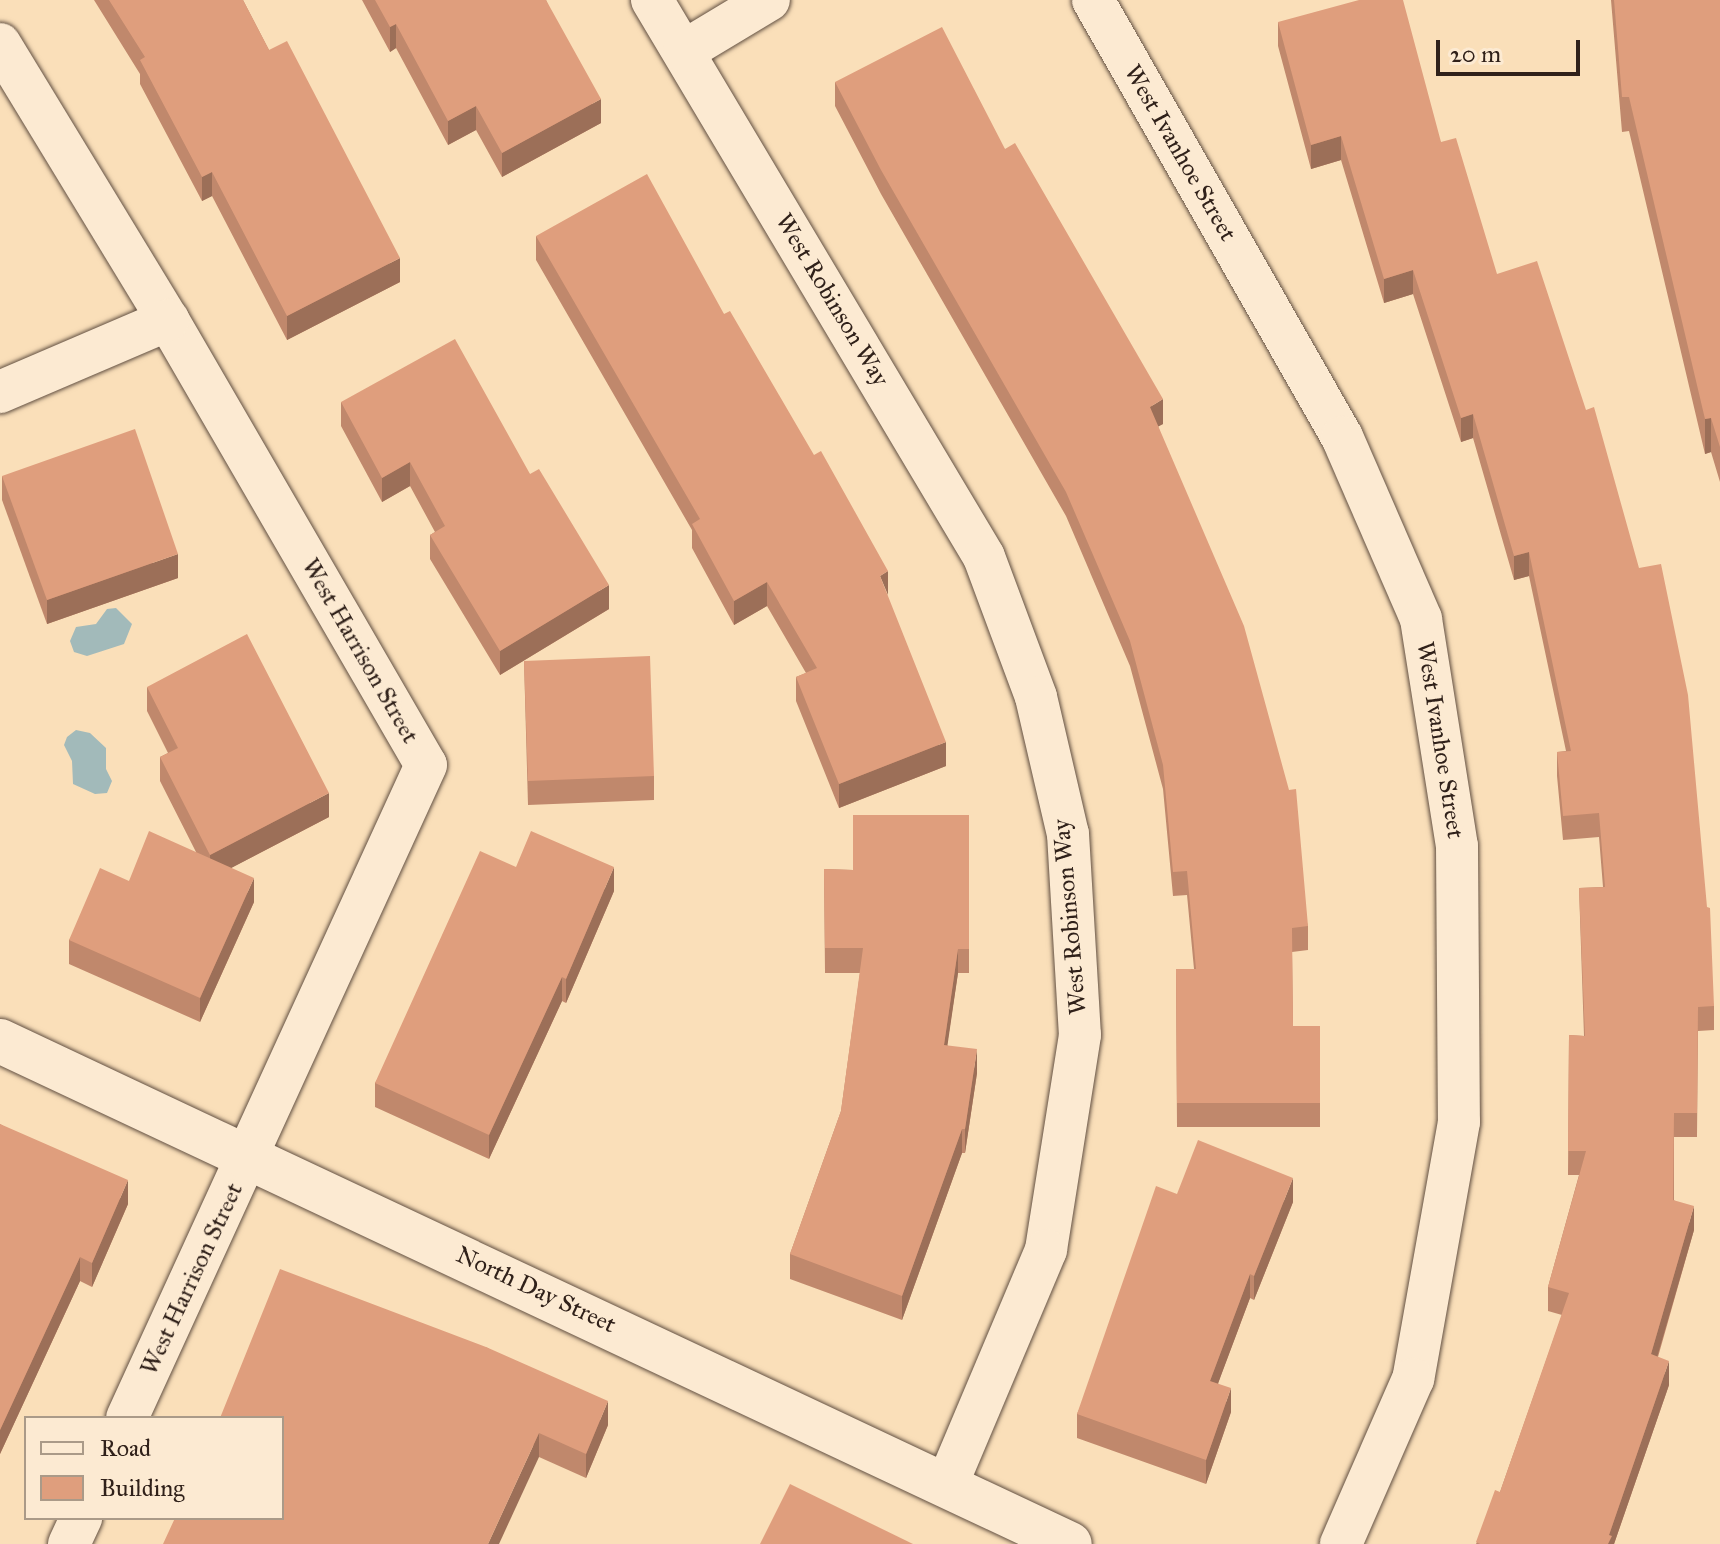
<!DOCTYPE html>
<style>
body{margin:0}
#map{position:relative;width:1720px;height:1544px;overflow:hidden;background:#fadfb9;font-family:"IM FELL Great Primer",serif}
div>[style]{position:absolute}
.water>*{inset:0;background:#a2baba}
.roads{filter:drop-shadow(0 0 2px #625042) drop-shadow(0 0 2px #625042)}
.minor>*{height:42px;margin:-21px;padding:0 21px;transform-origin:21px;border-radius:21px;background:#fcead2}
.tertiary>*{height:44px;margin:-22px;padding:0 22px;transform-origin:22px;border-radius:22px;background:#fcead2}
.wall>*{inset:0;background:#c0886c}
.shaded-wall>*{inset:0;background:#9c6f58}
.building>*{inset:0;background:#df9e7d}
span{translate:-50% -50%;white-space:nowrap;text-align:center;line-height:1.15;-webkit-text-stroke:8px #fcead2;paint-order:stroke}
.street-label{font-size:24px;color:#30211a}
.legend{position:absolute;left:24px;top:1416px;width:260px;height:104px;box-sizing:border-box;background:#fcead2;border:2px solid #aa9a88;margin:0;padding:10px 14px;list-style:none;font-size:24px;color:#30211a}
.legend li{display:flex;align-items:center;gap:16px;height:40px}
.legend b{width:40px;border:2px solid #aa9a88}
.scale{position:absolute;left:1436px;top:40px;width:144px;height:36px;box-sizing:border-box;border:4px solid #30211a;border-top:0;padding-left:10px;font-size:24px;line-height:28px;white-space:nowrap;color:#30211a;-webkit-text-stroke:6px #fcead2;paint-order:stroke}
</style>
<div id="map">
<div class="water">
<i style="clip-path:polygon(116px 608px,132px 624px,124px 644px,87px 656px,74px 652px,70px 641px,76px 627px,96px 624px,107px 609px)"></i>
<i style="clip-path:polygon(76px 730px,90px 733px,106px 748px,106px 769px,112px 781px,107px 793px,95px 794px,73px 784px,72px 761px,64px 745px,67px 737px)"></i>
</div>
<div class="roads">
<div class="minor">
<i style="left:652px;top:0;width:648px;rotate:59.2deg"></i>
<i style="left:984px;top:557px;width:149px;rotate:69.6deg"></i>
<i style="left:1036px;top:697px;width:141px;rotate:76.9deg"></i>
<i style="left:1068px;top:834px;width:201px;rotate:86.6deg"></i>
<i style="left:1080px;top:1035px;width:218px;rotate:99deg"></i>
<i style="left:1046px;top:1250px;width:254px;rotate:112.9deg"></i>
<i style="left:1093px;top:0;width:503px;rotate:60.33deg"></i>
<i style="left:1342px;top:437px;width:198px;rotate:66.5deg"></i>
<i style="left:1421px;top:619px;width:230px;rotate:81deg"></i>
<i style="left:1457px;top:846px;width:276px;rotate:89.6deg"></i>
<i style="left:1459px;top:1122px;width:261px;rotate:100.1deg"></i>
<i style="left:1413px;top:1379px;width:180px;rotate:113.6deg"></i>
<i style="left:0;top:44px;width:323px;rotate:58.7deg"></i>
<i style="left:168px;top:320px;width:514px;rotate:59.9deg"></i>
<i style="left:426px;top:765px;width:718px;rotate:114.6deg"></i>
<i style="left:684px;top:51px;width:99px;rotate:-31deg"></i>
<i style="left:0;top:392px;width:183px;rotate:-23.2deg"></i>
<i style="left:69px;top:1544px;width:29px;rotate:-65deg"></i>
</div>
<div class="tertiary">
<i style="left:0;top:1041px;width:1182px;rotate:25.18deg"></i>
</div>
</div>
<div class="wall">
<i style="clip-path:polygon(94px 0,243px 0,269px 50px,400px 282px,287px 340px,212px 196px,202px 201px,140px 84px,140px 74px)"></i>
<i style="clip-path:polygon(362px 0,546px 0,601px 123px,502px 177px,476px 130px,448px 145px,396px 48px,390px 52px)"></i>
<i style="clip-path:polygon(1611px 0,1720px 0,1720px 482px,1711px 452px,1705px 454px,1629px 131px,1622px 132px)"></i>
<i style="clip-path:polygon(1278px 22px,1441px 142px,1714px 1006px,1714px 1030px,1698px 1031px,1697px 1137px,1674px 1137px,1674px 1200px,1694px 1230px,1658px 1357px,1669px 1385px,1614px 1544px,1476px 1544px,1500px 1492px,1562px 1315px,1548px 1311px,1548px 1287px,1579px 1175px,1568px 1175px,1569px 1035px,1584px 1036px,1579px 888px,1603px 887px,1599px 837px,1563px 840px,1557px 776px,1557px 752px,1566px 751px,1529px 576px,1514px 580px,1473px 438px,1461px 442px,1413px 294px,1384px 303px,1341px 160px,1311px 169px,1278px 46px)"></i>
<i style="clip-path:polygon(835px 82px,1005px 149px,1163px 424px,1158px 426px,1308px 926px,1308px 950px,1292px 952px,1293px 1026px,1320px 1026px,1320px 1127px,1177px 1127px,1176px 969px,1194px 969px,1187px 895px,1173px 896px,1163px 789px,1130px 666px,1066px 516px,881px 194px,835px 106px)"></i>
<i style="clip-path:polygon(536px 236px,724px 314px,887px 595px,946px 766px,839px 808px,796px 701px,796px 677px,806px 673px,767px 606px,734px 625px,692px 548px,692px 530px,536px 260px)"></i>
<i style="clip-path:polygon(341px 402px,530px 474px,609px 609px,500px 675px,430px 559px,430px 535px,435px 532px,410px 486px,382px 502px,341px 426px)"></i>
<i style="clip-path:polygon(2px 476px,178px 578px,47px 624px,2px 500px)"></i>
<i style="clip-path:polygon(524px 661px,654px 776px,654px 800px,528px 805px)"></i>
<i style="clip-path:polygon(147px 687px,329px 817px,231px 868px,254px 902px,200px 1022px,69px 964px,69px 940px,129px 881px,196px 852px,160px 781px,160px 757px,168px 753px,147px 711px)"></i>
<i style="clip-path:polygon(969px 815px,969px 973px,958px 973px,947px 1045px,977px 1073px,965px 1153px,962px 1153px,902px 1320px,790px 1279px,790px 1254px,841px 1111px,860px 973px,825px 973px,824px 869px,853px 870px)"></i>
<i style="clip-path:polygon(516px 867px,614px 891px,566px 1003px,562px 1001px,489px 1159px,375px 1107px,375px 1083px)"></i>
<i style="clip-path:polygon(0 1124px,128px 1204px,92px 1287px,80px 1281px,0 1454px)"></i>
<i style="clip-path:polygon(1177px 1194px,1293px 1202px,1254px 1300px,1250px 1298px,1218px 1383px,1231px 1412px,1206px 1484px,1077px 1438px,1077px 1414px)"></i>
<i style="clip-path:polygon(486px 1347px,608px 1425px,586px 1478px,539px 1457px)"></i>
</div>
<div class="shaded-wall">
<i style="clip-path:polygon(396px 24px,396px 48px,390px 52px,390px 27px)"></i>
<i style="clip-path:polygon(601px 99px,601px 123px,502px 177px,502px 153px)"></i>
<i style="clip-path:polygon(476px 106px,476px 130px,448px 145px,448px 121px)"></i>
<i style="clip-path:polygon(1341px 136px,1341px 160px,1311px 169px,1311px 145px)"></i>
<i style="clip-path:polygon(212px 172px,212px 196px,202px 201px,202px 177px)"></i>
<i style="clip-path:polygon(400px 258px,400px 282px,287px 340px,287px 316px)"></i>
<i style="clip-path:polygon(1413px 270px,1413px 294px,1384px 303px,1384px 279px)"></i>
<i style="clip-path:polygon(1163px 399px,1163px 424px,1150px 431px,1150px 407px)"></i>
<i style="clip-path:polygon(1473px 414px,1473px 438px,1461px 442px,1461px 418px)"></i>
<i style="clip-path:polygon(1711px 418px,1711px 452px,1705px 454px,1705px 419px)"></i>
<i style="clip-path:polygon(410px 462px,410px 486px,382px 502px,382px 478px)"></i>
<i style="clip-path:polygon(1529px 552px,1529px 576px,1514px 580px,1514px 556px)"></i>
<i style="clip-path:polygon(178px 554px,178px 578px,47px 624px,47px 600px)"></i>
<i style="clip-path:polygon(888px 571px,888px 595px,880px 576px)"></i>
<i style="clip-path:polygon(767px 582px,767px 606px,734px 625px,734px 601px)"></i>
<i style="clip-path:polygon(609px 585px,609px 609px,500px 675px,500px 651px)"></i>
<i style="clip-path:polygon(946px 742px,946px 766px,839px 808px,839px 784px)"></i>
<i style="clip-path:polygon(329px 793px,329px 817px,210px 879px,210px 855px)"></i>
<i style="clip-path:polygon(614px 867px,614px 891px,566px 1003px,566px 979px)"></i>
<i style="clip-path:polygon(254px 878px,254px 902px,200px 1022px,200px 998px)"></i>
<i style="clip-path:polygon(958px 949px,958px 973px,944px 1069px,944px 1045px)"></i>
<i style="clip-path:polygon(562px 977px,562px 1001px,489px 1159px,489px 1135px)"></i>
<i style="clip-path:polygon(977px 1049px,977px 1073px,965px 1153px,965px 1129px)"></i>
<i style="clip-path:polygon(962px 1129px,962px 1153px,902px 1320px,902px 1296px)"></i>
<i style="clip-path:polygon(1293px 1178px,1293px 1202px,1254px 1300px,1254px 1276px)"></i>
<i style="clip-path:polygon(128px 1180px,128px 1204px,92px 1287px,92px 1263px)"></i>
<i style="clip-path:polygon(1694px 1206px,1694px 1230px,1651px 1378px,1651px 1354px)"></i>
<i style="clip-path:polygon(80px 1257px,80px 1281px,0 1454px,0 1430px)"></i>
<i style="clip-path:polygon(1250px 1274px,1250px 1298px,1210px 1405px,1210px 1381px)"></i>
<i style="clip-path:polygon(1669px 1361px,1669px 1385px,1614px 1544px,1608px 1544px,1609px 1535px)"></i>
<i style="clip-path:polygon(1231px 1388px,1231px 1412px,1206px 1484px,1206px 1460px)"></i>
<i style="clip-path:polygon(608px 1401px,608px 1425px,586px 1478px,586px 1454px)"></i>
<i style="clip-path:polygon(539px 1433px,539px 1457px,499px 1544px,488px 1544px)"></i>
</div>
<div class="building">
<i style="clip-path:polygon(109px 0,243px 0,269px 50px,287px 41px,400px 258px,287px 316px,212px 172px,202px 177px,140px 60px,145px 57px)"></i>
<i style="clip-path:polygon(375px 0,546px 0,601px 99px,502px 153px,476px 106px,448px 121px,396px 24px,390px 27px)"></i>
<i style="clip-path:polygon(1359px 0,1403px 0,1441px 142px,1456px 138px,1497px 274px,1537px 261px,1586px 410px,1594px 407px,1639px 568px,1661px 564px,1688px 695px,1707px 907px,1710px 908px,1714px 1006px,1698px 1007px,1697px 1113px,1674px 1113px,1673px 1200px,1694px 1206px,1651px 1354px,1669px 1361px,1609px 1535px,1612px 1536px,1608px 1544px,1480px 1544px,1476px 1542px,1495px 1490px,1500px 1492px,1569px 1293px,1548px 1287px,1586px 1151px,1568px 1151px,1569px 1035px,1585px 1036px,1579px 888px,1605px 887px,1599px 813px,1563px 816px,1557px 752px,1571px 751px,1529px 552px,1514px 556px,1473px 414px,1461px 418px,1413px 270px,1384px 279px,1341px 136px,1311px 145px,1278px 22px)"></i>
<i style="clip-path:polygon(1614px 0,1720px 0,1720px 447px,1711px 418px,1705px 419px,1629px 97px,1622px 97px)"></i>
<i style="clip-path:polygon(942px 27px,1005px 149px,1015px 143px,1163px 399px,1150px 407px,1244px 626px,1289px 790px,1296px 789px,1308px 926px,1292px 928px,1293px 1026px,1320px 1026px,1320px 1103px,1177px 1103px,1176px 969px,1196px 969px,1187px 871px,1173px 872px,1163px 765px,1130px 641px,1066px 492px,881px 170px,835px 82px)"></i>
<i style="clip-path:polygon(647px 174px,724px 314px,730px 311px,814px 455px,821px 451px,888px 571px,880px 576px,946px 742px,839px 784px,796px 677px,817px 668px,767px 582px,734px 601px,692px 524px,700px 519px,536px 236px)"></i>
<i style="clip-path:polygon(455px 339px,530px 474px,539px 469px,609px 585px,500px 651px,430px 535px,445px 526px,410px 462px,382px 478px,341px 402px)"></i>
<i style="clip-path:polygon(135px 429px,178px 554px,47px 600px,2px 476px)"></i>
<i style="clip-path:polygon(247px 634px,329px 793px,210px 855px,160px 757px,178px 748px,147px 687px)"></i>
<i style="clip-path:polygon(650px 656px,654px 776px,528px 781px,524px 661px)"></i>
<i style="clip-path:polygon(853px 815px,969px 815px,969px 949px,958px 949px,944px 1045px,977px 1049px,965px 1129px,962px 1129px,902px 1296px,790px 1254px,841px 1111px,863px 948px,825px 948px,824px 869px,853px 870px)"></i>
<i style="clip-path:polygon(149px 831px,254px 878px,200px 998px,69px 940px,100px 868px,129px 881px)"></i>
<i style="clip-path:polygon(531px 831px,614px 867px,566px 979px,562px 977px,489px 1135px,375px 1083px,480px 851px,516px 867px)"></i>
<i style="clip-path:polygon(0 1124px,128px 1180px,92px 1263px,80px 1257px,0 1430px)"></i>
<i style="clip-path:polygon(1198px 1140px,1293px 1178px,1254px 1276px,1250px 1274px,1210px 1381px,1231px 1388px,1206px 1460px,1077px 1414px,1156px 1186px,1177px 1194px)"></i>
<i style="clip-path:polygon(280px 1269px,486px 1347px,608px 1401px,586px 1454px,539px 1433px,488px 1544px,163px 1544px,175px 1518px,282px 1518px,282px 1418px,220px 1418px)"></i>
<i style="clip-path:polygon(790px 1484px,913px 1544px,760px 1544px)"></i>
</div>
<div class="street-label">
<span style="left:1180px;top:153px;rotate:60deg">West Ivanhoe Street</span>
<span style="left:832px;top:300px;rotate:59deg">West Robinson Way</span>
<span style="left:360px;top:651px;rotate:60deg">West Harrison Street</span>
<span style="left:1440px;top:740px;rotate:81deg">West Ivanhoe Street</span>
<span style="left:1070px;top:917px;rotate:-95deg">West Robinson Way</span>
<span style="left:192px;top:1279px;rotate:-65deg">West Harrison Street</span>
<span style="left:536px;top:1290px;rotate:25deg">North Day Street</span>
</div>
<ul class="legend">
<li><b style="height:10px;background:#fcead2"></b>Road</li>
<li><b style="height:22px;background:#df9e7d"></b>Building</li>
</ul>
<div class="scale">20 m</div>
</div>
